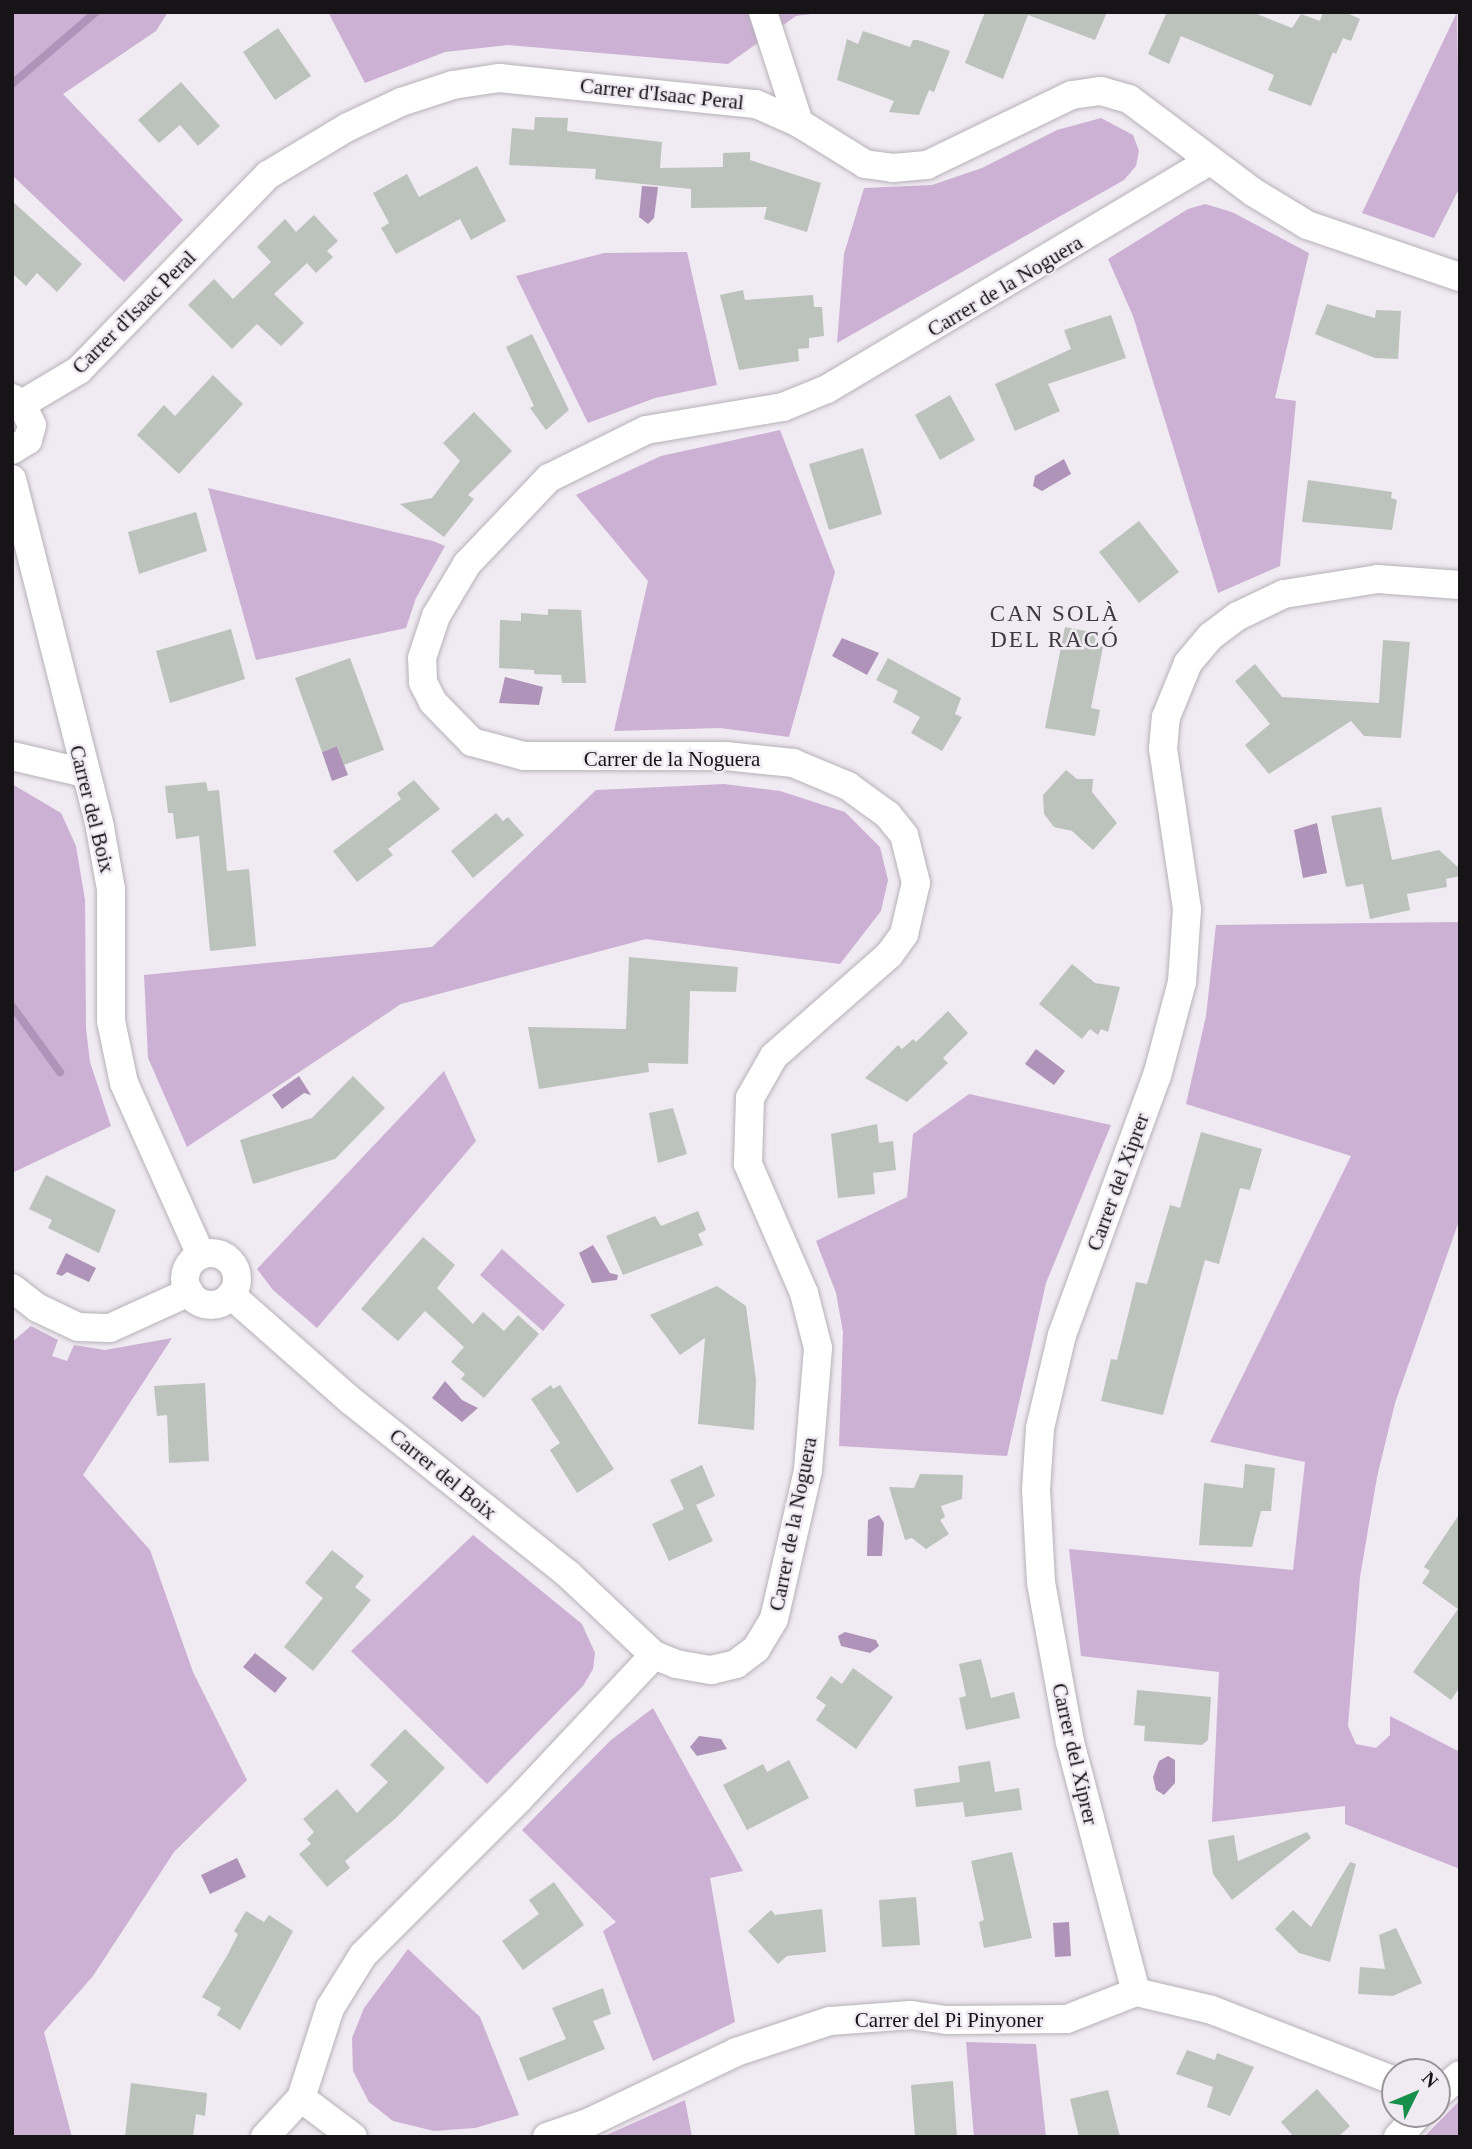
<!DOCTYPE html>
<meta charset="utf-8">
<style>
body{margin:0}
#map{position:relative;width:1472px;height:2149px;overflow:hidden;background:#f0eaf2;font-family:Georgia,serif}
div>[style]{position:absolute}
.green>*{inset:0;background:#ccb1d4}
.water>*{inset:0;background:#af93b8}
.stream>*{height:8px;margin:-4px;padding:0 4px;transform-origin:4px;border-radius:4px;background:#af93b8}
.building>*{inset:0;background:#bcc3bd}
.roads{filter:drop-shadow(0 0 2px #b6b1b8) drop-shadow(0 0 2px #b6b1b8)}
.minor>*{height:28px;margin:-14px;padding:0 14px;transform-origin:14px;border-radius:14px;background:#fff}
.minor>.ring{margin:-14px;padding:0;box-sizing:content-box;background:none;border:28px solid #fff;border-radius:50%}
span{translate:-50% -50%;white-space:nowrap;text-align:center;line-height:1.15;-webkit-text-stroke:5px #f0eaf2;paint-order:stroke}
.street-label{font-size:21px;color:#161417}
.neighbourhood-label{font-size:23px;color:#3d393f;letter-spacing:2px}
.frame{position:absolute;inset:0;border:14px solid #161417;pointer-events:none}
.north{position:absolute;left:1381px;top:2058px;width:70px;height:70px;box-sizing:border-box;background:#f0eaf2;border:2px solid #99949a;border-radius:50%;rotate:47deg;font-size:19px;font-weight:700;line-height:28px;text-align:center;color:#161417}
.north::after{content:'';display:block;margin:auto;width:24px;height:32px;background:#168f4a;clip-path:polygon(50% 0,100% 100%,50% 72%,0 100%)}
</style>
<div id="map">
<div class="green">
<i style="clip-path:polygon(12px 12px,168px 12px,156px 31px,63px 94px,183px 220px,124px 282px,12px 175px)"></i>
<i style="clip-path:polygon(328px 12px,826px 12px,796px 16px,728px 64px,508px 45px,445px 52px,365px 83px)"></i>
<i style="clip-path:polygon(1457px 12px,1460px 187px,1434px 238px,1362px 213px)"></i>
<i style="clip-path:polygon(1101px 118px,1133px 135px,1139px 151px,1136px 166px,1124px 180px,837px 343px,844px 254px,864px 188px,932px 185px,982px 168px,1057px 130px)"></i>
<i style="clip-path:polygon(1205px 204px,1232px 212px,1309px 253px,1275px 398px,1296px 401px,1280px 566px,1218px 593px,1133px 316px,1108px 259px,1188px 209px)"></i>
<i style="clip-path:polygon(687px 252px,717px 385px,655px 398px,588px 423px,516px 276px,604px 253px)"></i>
<i style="clip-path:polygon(780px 430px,835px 572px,789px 737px,720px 728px,614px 731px,648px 581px,576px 495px,661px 456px)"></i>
<i style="clip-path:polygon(208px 488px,433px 541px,445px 546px,416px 598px,406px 628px,256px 660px)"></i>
<i style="clip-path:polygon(12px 784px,61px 813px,76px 846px,85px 900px,86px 1028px,90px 1062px,111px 1126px,12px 1173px)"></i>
<i style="clip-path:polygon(724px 784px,780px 791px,845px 812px,880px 847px,888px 880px,881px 911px,840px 964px,646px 939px,401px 1004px,187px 1147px,148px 1058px,144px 975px,432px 947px,596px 790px)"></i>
<i style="clip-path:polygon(1460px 922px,1460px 1218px,1395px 1403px,1377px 1477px,1360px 1577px,1348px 1726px,1356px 1744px,1376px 1748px,1390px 1735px,1390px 1716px,1460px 1752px,1460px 1869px,1345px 1824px,1345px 1806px,1212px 1822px,1219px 1672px,1081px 1656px,1069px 1549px,1293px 1570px,1305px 1462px,1210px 1442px,1351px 1156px,1186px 1104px,1206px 1016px,1216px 925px)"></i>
<i style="clip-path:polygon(444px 1071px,476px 1141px,317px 1328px,273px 1290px,257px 1269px)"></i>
<i style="clip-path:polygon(969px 1094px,1111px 1125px,1046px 1283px,1007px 1456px,839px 1446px,843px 1332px,836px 1293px,816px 1241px,907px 1197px,913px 1134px)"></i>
<i style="clip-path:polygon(502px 1249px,565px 1305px,543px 1331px,480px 1275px)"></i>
<i style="clip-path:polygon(31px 1326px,58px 1340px,52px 1356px,67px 1361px,74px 1345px,105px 1350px,172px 1338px,83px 1475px,150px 1550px,193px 1672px,247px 1780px,174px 1852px,93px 1976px,44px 2032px,72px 2137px,12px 2137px,12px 1342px)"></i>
<i style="clip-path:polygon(473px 1535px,582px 1624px,595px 1653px,593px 1669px,583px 1686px,487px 1784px,351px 1651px)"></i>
<i style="clip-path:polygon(653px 1708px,743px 1871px,710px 1878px,735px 2022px,653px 2061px,603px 1931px,616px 1922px,522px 1830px,611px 1740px)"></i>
<i style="clip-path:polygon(408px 1949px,480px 2017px,519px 2115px,475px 2128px,434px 2131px,393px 2121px,369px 2102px,353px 2071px,352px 2038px,364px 2008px)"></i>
<i style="clip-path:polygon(966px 2042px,1036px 2044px,1046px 2137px,974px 2137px)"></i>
<i style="clip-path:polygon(685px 2100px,692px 2137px,602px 2137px)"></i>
<i style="clip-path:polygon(1460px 2100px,1460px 2137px,1424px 2137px)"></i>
</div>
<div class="water">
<i style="clip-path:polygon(642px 186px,658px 187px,654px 218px,648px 224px,639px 217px)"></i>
<i style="clip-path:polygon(1064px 459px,1071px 474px,1042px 491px,1033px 486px,1035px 476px)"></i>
<i style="clip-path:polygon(842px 638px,879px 653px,867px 675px,832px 656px)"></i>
<i style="clip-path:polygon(505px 677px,543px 687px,539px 705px,499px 703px)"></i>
<i style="clip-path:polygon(337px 746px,348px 775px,332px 781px,322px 752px)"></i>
<i style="clip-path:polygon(1317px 823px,1327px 873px,1303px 878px,1294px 830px)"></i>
<i style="clip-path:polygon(1036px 1049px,1065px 1071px,1054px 1085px,1025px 1064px)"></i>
<i style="clip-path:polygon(299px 1076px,311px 1095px,304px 1093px,282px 1109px,272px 1095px)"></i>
<i style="clip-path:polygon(593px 1245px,610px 1273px,618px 1275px,617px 1280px,592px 1283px,579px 1253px)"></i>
<i style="clip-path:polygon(66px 1253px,96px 1268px,89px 1282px,67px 1272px,62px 1276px,56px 1274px)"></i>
<i style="clip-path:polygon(445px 1381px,462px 1400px,478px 1408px,462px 1422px,432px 1398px)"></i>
<i style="clip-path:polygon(879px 1515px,884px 1523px,882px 1556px,867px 1556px,868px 1520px)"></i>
<i style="clip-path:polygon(845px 1632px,876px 1640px,879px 1646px,870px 1653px,841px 1646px,838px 1636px)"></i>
<i style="clip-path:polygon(255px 1653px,287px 1678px,275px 1693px,243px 1667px)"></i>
<i style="clip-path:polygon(699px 1736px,721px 1739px,727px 1749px,697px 1756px,690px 1747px)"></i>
<i style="clip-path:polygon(1168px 1756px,1175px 1760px,1175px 1783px,1164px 1795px,1156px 1790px,1153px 1777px,1159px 1761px)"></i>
<i style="clip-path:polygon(237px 1858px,246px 1877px,210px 1894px,201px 1875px)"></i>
<i style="clip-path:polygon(1069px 1922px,1071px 1956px,1055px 1957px,1053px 1923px)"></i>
</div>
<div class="stream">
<i style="left:12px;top:84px;width:111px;rotate:-40.6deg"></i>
<i style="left:12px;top:1006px;width:82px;rotate:54deg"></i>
</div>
<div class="building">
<i style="clip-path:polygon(985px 12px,1107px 12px,1095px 40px,1028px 15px,1003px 79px,965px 63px)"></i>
<i style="clip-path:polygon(1167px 12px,1252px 12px,1292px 28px,1301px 14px,1320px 21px,1323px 12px,1345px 12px,1360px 19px,1351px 41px,1343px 38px,1336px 54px,1333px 52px,1311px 106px,1268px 90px,1274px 75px,1181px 36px,1169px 64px,1148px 54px)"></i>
<i style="clip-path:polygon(278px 28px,311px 76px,275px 100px,243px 52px)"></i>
<i style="clip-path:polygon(863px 31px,910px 47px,913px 40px,918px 40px,950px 51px,934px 92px,929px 90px,919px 115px,889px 112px,894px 101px,837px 80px,847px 39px,858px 44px)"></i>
<i style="clip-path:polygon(181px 82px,220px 126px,198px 146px,180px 125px,159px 143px,138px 120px)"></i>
<i style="clip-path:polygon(535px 117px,568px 118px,567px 131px,662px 142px,660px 168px,723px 167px,723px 153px,750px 152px,750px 160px,821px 183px,807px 232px,764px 219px,767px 207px,691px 208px,691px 189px,595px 179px,596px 169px,509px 165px,512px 128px,534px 130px)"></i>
<i style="clip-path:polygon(477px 166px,506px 221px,471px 240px,460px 219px,396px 254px,381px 228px,389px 223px,373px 193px,407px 174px,419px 197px)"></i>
<i style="clip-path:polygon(12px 201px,82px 264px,57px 292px,37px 273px,26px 286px,12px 273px)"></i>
<i style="clip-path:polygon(314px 215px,338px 241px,327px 251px,333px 257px,316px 273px,307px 263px,274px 294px,304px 323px,281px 346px,257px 324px,232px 349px,188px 305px,214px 279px,233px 299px,271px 262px,257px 247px,285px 219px,296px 232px)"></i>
<i style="clip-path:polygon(743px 290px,745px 300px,813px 295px,814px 307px,822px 307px,824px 336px,809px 338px,809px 348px,798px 349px,799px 361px,739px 370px,720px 295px)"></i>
<i style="clip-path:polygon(1327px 304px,1375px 318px,1376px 310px,1401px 311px,1398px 359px,1375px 358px,1315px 334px)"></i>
<i style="clip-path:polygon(1111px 315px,1126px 358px,1048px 384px,1060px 411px,1015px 431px,995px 384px,1071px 349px,1064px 330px)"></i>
<i style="clip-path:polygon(532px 334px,569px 410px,546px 430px,530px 408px,534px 406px,506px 347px)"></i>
<i style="clip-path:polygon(213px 375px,243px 404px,179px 474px,137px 435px,164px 405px,175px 416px)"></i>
<i style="clip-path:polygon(950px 395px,975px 440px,940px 460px,915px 415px)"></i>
<i style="clip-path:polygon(474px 412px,512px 451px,468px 495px,474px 499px,444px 537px,400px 504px,432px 498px,460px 461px,443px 443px)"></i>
<i style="clip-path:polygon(863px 448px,882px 514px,829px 530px,809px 464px)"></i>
<i style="clip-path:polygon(1308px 480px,1392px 492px,1391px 498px,1397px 500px,1392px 530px,1302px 522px)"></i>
<i style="clip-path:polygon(196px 512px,207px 551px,139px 574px,128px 532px)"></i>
<i style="clip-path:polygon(1139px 521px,1179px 572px,1139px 603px,1099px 552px)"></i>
<i style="clip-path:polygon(548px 609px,581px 610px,586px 683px,562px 683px,561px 675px,534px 674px,534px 670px,499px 668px,500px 620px,521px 621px,521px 613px,548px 615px)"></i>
<i style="clip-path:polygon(1065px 627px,1096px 633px,1095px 645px,1103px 647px,1091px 708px,1100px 710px,1095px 736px,1045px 728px)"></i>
<i style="clip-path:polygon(231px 629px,245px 679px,170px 703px,156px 651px)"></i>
<i style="clip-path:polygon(1383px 640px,1410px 642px,1401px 738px,1364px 736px,1351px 721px,1269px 774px,1245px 745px,1270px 724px,1235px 681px,1255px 664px,1282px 697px,1379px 703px)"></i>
<i style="clip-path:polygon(350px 658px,384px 750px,344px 765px,337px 746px,322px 752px,295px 678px)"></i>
<i style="clip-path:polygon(888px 658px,961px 698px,955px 714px,962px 717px,942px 751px,911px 733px,920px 717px,893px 702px,898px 691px,876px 680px)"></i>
<i style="clip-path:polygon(1066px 770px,1077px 779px,1093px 779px,1092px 792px,1117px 823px,1093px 850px,1072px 831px,1054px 827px,1044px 814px,1043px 795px)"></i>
<i style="clip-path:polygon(414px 780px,440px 809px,388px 849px,393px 855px,357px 882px,333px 851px,401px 799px,397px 793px)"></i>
<i style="clip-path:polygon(206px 782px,208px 791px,219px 790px,227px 871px,249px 869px,256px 946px,210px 951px,199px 836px,176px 839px,173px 813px,168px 813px,165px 786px)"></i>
<i style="clip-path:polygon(1381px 807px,1392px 860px,1439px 850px,1460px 869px,1460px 876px,1446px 879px,1447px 887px,1407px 894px,1410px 910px,1370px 919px,1363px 884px,1346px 887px,1331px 816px)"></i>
<i style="clip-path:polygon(496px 813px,503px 821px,508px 817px,524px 835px,473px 878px,451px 851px)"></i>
<i style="clip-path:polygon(629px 957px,738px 967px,736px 992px,690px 991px,688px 1064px,648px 1063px,649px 1072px,539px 1089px,528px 1027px,626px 1029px)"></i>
<i style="clip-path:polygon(1072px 964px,1095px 983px,1120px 987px,1108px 1032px,1101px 1029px,1098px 1035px,1090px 1029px,1082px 1039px,1039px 1004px)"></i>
<i style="clip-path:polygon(948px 1011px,968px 1033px,943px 1058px,948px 1063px,907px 1102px,865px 1078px,898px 1045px,902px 1049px,913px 1039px,916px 1042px)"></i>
<i style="clip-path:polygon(353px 1076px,385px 1108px,335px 1159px,253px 1184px,240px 1140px,312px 1118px)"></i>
<i style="clip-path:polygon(673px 1108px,687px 1154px,658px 1163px,649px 1113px)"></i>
<i style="clip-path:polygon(877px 1124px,879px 1143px,893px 1141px,896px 1170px,873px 1173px,875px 1194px,838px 1198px,831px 1134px)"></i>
<i style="clip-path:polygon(1201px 1132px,1262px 1149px,1250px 1190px,1240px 1188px,1219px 1264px,1205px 1260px,1163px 1415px,1101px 1401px,1111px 1359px,1117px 1360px,1136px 1282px,1147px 1284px,1170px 1205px,1180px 1208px)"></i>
<i style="clip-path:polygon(46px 1175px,116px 1210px,99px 1253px,48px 1228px,52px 1220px,29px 1209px)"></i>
<i style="clip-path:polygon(698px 1211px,706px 1230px,698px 1234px,703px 1245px,623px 1275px,606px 1236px,655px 1216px,661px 1226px)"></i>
<i style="clip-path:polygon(423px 1237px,455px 1265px,437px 1288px,473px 1324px,483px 1312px,504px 1331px,518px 1315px,539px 1334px,484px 1398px,461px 1379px,465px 1374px,451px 1362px,464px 1347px,425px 1311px,398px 1341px,361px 1309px)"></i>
<i style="clip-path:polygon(717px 1286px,746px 1306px,756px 1380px,754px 1430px,698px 1424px,705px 1338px,680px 1355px,650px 1315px)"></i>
<i style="clip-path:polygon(205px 1383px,209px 1461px,169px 1463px,167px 1415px,157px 1416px,154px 1386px)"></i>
<i style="clip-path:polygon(551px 1385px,553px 1389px,560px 1385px,614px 1469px,577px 1493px,550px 1450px,560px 1443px,531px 1399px)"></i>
<i style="clip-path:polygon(1245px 1464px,1275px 1468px,1271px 1511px,1261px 1511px,1252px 1547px,1199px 1545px,1204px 1483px,1243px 1488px)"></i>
<i style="clip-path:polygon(702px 1465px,715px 1496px,696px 1505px,713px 1541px,669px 1561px,652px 1524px,684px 1509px,670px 1480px)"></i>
<i style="clip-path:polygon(920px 1474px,963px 1475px,962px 1499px,941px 1506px,945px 1517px,940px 1520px,949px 1534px,926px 1549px,912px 1538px,905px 1540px,889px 1487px,914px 1488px)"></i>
<i style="clip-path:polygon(1460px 1513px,1460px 1687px,1451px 1700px,1413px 1672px,1458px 1609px,1422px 1583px,1430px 1571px,1424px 1567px)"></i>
<i style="clip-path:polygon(332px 1550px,364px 1576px,355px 1587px,371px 1600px,313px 1671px,284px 1647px,323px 1598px,305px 1583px)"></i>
<i style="clip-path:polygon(981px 1659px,991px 1698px,1014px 1692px,1020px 1718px,966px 1730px,959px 1698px,966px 1696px,959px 1664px)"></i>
<i style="clip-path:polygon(853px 1668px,893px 1697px,856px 1749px,816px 1720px,826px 1705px,816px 1698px,831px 1676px,842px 1684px)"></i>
<i style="clip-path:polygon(1137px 1690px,1211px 1697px,1208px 1740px,1202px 1745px,1144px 1741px,1145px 1726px,1134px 1725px)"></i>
<i style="clip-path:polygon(405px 1729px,445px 1768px,396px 1818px,345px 1861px,350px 1868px,327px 1887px,299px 1854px,311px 1844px,307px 1839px,314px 1832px,303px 1819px,337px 1789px,357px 1813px,388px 1782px,370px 1765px)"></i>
<i style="clip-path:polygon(789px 1760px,809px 1798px,747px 1830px,723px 1785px,763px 1764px,767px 1772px)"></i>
<i style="clip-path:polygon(990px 1761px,995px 1792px,1019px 1788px,1022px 1810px,965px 1817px,963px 1802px,916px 1807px,914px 1789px,960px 1782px,958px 1766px)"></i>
<i style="clip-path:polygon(1307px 1832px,1311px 1838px,1232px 1900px,1213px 1874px,1208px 1840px,1234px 1835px,1238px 1861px)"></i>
<i style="clip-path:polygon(1012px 1852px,1032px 1938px,984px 1948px,979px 1922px,984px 1920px,971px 1861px)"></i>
<i style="clip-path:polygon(1350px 1862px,1356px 1864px,1330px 1962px,1299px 1953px,1275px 1929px,1293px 1910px,1311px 1927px)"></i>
<i style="clip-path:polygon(554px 1882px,584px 1925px,523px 1970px,502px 1941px,539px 1914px,529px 1900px)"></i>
<i style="clip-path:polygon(916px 1897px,920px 1945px,882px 1947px,879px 1900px)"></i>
<i style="clip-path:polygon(822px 1909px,826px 1952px,787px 1956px,778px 1964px,748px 1931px,771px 1910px,775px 1915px)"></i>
<i style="clip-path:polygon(246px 1911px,264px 1922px,269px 1915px,293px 1931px,240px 2030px,217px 2015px,221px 2008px,202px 1997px,227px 1956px,238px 1934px,234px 1931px)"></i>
<i style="clip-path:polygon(1396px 1928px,1422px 1983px,1393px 1996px,1358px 1994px,1360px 1967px,1385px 1969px,1379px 1935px)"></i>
<i style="clip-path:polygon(603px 1988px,611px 2014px,593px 2021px,605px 2049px,528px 2081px,519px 2058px,566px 2039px,552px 2008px)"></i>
<i style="clip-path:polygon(1187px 2050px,1215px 2060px,1217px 2053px,1254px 2067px,1230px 2116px,1207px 2107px,1213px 2087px,1176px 2074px)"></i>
<i style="clip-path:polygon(953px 2081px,957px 2137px,915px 2137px,911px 2085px)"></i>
<i style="clip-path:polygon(131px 2083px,207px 2093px,205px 2116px,196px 2114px,193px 2137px,125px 2137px)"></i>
<i style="clip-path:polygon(1317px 2089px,1350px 2126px,1338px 2137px,1294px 2137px,1281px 2122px)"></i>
<i style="clip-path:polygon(1108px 2090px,1120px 2137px,1079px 2137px,1070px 2099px)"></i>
</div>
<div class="roads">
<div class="minor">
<i style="left:763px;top:12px;width:117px;rotate:72deg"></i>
<i style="left:12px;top:398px;width:12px;rotate:31deg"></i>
<i style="left:22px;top:404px;width:23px;rotate:65deg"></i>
<i style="left:32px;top:425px;width:16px;rotate:105deg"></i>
<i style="left:28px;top:440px;width:19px;rotate:148deg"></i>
<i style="left:22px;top:404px;width:66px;rotate:-30.8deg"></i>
<i style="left:79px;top:370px;width:272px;rotate:-45.9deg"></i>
<i style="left:268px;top:175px;width:93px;rotate:-31deg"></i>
<i style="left:348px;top:127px;width:59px;rotate:-25.3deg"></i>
<i style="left:401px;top:102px;width:55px;rotate:-18.1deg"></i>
<i style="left:453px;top:85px;width:47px;rotate:-8.7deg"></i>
<i style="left:499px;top:78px;width:258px;rotate:5.8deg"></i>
<i style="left:756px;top:104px;width:47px;rotate:23.8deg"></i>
<i style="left:799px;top:123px;width:78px;rotate:31.8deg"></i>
<i style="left:865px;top:164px;width:28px;rotate:8deg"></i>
<i style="left:893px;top:168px;width:34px;rotate:-5deg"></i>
<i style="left:927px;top:165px;width:161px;rotate:-25.8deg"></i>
<i style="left:1072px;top:95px;width:29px;rotate:-8deg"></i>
<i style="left:1101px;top:91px;width:29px;rotate:16deg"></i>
<i style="left:1129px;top:99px;width:155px;rotate:36.9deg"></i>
<i style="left:1253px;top:192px;width:63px;rotate:31.4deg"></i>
<i style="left:1307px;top:225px;width:162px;rotate:18.8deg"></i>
<i style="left:12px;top:479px;width:360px;rotate:75.8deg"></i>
<i style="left:100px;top:828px;width:62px;rotate:79.8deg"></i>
<i style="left:111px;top:889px;width:132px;rotate:90deg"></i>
<i style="left:111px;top:1021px;width:63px;rotate:78.2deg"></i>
<i style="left:124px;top:1083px;width:188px;rotate:65.9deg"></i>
<i style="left:12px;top:756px;width:75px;rotate:13.1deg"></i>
<i class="ring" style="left:185px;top:1253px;width:24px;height:24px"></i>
<i style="left:12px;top:1288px;width:33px;rotate:38deg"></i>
<i style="left:38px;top:1308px;width:44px;rotate:25.4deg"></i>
<i style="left:78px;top:1327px;width:32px;rotate:2deg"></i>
<i style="left:110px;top:1328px;width:87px;rotate:-24.5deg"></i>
<i style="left:231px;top:1295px;width:159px;rotate:41.4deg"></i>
<i style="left:350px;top:1400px;width:280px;rotate:38.6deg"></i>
<i style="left:569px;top:1575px;width:117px;rotate:43.3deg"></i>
<i style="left:1136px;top:1992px;width:259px;rotate:-104.8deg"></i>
<i style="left:1070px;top:1742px;width:163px;rotate:-100.3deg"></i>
<i style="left:1041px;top:1582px;width:92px;rotate:-93.1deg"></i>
<i style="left:1036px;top:1490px;width:62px;rotate:-86.3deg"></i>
<i style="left:1040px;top:1428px;width:96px;rotate:-76.7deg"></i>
<i style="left:1062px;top:1335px;width:276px;rotate:-69.9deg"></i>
<i style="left:1157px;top:1076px;width:97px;rotate:-75.1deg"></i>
<i style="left:1182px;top:982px;width:73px;rotate:-86.1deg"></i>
<i style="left:1187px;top:909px;width:162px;rotate:-98.5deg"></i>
<i style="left:1163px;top:749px;width:32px;rotate:-85deg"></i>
<i style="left:1166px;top:717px;width:58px;rotate:-67.8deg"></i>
<i style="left:1188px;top:663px;width:35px;rotate:-50deg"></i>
<i style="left:1211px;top:636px;width:34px;rotate:-37deg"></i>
<i style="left:1238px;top:616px;width:51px;rotate:-25.6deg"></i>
<i style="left:1284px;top:594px;width:95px;rotate:-9.1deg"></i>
<i style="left:1378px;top:579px;width:82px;rotate:4.2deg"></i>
<i style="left:1437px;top:2095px;width:30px;rotate:-41deg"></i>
<i style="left:301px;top:2098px;width:65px;rotate:36.9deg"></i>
<i style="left:265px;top:2137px;width:53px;rotate:-47.3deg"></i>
<i style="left:301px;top:2098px;width:95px;rotate:-72.1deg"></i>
<i style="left:330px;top:2008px;width:62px;rotate:-58.1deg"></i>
<i style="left:363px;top:1955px;width:219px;rotate:-45deg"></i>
<i style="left:518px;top:1800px;width:199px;rotate:-46.8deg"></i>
<i style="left:654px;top:1655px;width:24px;rotate:22deg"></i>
<i style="left:676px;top:1664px;width:36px;rotate:10deg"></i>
<i style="left:711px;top:1670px;width:26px;rotate:-13deg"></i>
<i style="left:736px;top:1664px;width:25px;rotate:-37deg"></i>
<i style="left:756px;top:1649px;width:35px;rotate:-59deg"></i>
<i style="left:774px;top:1619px;width:153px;rotate:-77.1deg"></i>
<i style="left:808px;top:1470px;width:122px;rotate:-85.3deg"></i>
<i style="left:818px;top:1348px;width:57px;rotate:-104.3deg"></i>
<i style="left:804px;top:1293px;width:141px;rotate:-113.5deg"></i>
<i style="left:748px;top:1164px;width:66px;rotate:-88.3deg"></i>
<i style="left:750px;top:1098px;width:48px;rotate:-60.3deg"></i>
<i style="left:774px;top:1056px;width:153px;rotate:-41.3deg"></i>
<i style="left:889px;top:955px;width:26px;rotate:-54deg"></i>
<i style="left:904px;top:934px;width:52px;rotate:-76.8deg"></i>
<i style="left:916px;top:883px;width:49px;rotate:-104deg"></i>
<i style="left:904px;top:835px;width:26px;rotate:-129deg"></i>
<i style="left:888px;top:815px;width:49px;rotate:-144.1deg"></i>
<i style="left:848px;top:786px;width:60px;rotate:-157.3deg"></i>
<i style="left:793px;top:763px;width:68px;rotate:-174.1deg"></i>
<i style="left:725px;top:756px;width:201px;rotate:180deg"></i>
<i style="left:524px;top:756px;width:54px;rotate:-164.9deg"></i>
<i style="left:472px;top:742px;width:56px;rotate:-134.3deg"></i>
<i style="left:433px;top:702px;width:22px;rotate:-117deg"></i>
<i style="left:423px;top:682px;width:24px;rotate:-92deg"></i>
<i style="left:422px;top:658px;width:44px;rotate:-71.6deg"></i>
<i style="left:436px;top:616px;width:61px;rotate:-59.2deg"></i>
<i style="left:467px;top:564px;width:119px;rotate:-46.4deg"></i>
<i style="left:549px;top:478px;width:108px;rotate:-26.3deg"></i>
<i style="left:646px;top:430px;width:139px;rotate:-9.5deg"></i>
<i style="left:783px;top:407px;width:48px;rotate:-22.2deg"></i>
<i style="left:827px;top:389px;width:446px;rotate:-30.8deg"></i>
<i style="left:547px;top:2137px;width:46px;rotate:-19.2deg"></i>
<i style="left:590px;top:2122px;width:162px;rotate:-25.6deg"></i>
<i style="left:736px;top:2052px;width:99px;rotate:-18.3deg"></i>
<i style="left:830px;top:2021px;width:81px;rotate:-4.2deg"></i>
<i style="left:911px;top:2015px;width:36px;rotate:8deg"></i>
<i style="left:947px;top:2020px;width:120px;rotate:-0.5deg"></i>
<i style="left:1067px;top:2019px;width:74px;rotate:-21.4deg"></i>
<i style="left:1136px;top:1992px;width:78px;rotate:13.3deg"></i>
<i style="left:1212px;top:2010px;width:196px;rotate:21.2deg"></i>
<i style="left:1398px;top:2137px;width:31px;rotate:-48deg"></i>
</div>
</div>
<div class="street-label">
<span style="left:662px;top:94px;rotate:6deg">Carrer d'Isaac Peral</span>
<span style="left:1005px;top:286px;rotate:-31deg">Carrer de la Noguera</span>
<span style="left:134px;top:312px;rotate:-45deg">Carrer d'Isaac Peral</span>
<span style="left:672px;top:759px">Carrer de la Noguera</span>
<span style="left:92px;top:809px;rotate:76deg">Carrer del Boix</span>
<span style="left:1118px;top:1182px;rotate:-70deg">Carrer del Xiprer</span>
<span style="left:443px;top:1474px;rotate:39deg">Carrer del Boix</span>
<span style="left:793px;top:1524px;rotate:-79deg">Carrer de la Noguera</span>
<span style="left:1075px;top:1754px;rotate:77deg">Carrer del Xiprer</span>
<span style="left:949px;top:2020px">Carrer del Pi Pinyoner</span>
</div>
<div class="neighbourhood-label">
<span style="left:1055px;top:627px">CAN SOLÀ<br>DEL RACÓ</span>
</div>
<div class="frame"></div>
<div class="north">N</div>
</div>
